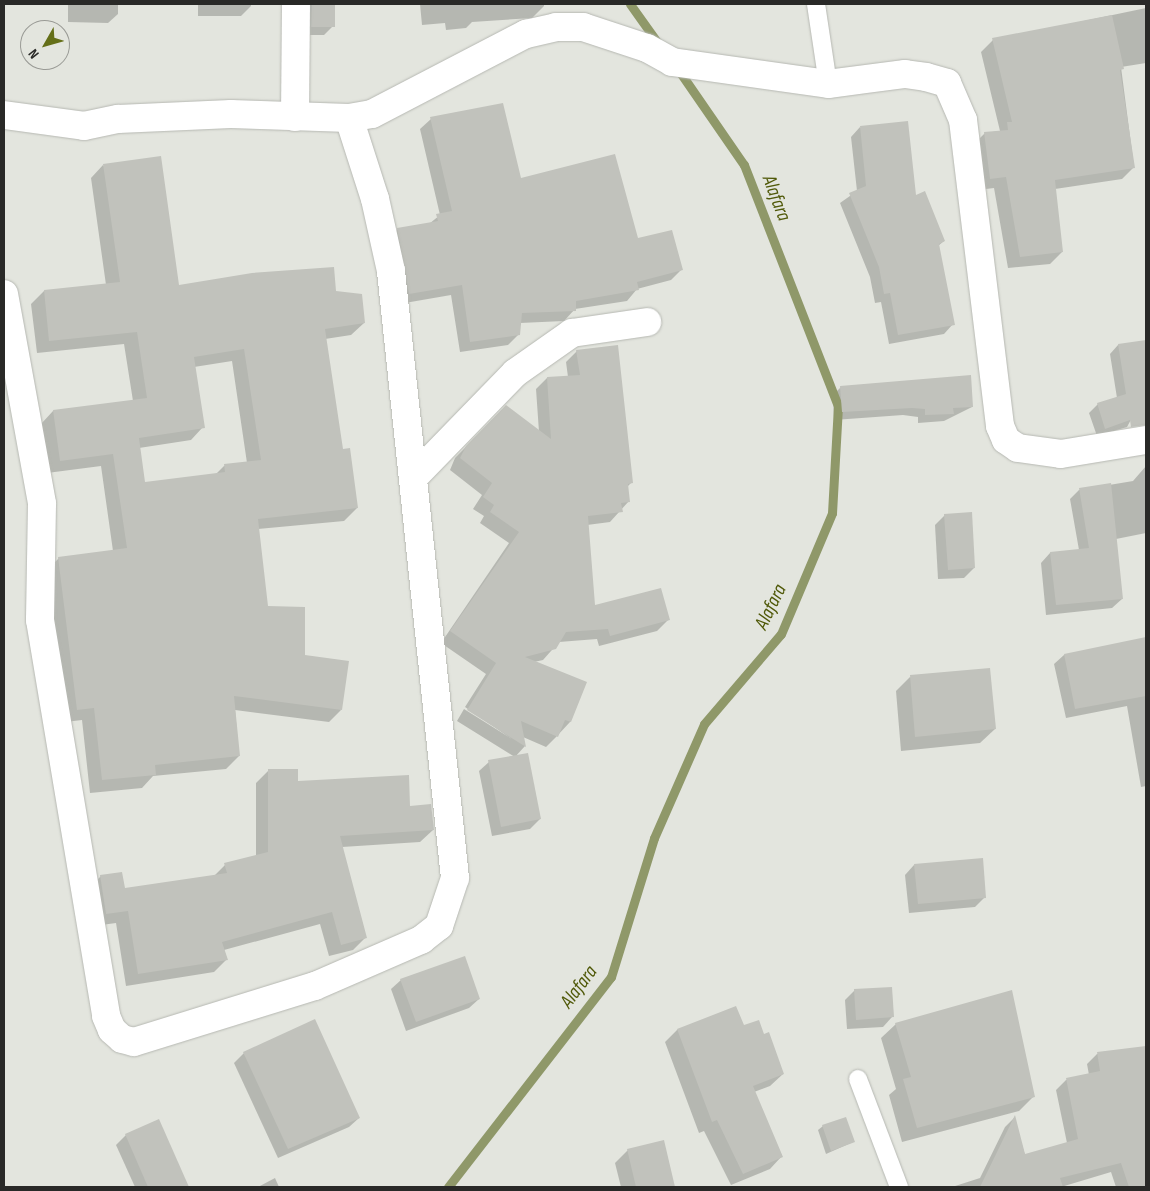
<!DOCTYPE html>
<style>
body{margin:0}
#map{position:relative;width:1150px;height:1191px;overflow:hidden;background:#e3e5de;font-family:"Sofia Sans Condensed",sans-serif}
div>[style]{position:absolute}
.shadow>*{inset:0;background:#0003}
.stream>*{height:9px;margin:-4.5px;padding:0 4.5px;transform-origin:4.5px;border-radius:4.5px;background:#8f9869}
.building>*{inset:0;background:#c1c2bc}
.roads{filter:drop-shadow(0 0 1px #b6b8b2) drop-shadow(0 0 1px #b6b8b2)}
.lane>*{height:18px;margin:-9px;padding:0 9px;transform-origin:9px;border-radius:9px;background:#fff}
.street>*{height:28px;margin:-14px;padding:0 14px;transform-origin:14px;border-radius:14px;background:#fff}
span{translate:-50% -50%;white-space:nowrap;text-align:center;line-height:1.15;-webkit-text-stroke:5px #e3e5de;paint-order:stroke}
.water-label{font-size:20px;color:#505909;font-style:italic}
.frame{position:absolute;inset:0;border:5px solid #292927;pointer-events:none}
.north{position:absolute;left:20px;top:20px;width:50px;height:50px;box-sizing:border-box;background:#e3e5de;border:1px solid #999a95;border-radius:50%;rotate:232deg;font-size:14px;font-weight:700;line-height:20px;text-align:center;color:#292927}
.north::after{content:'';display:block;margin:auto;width:18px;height:22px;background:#646f18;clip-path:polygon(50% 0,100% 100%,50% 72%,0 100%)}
</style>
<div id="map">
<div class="shadow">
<i style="clip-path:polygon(68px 4px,118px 4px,118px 14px,108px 23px,68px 22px)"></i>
<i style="clip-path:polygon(198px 4px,251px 4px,251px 6px,241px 16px,198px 16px)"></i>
<i style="clip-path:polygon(297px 4px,349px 4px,333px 5px,333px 26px,324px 35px,303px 35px)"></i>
<i style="clip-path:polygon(420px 4px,544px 4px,544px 6px,532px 18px,472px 22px,466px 28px,446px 30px,445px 23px,422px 25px)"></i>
<i style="clip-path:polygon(1146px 8px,1146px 63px,1121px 67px,1134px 167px,1122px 179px,1055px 189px,1062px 252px,1050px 264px,1008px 268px,994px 188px,978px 190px,973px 145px,985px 133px,1000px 131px,981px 52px,993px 40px)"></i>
<i style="clip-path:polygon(431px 119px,520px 180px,637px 240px,682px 269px,671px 280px,637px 289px,627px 301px,575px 309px,564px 321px,520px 323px,519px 334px,508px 345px,460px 352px,451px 295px,399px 304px,387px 240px,398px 229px,429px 224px,440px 215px,420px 129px)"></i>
<i style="clip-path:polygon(860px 127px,944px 241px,938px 246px,953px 324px,944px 334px,889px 344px,881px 302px,875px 303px,870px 277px,840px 203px,857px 191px,851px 137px)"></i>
<i style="clip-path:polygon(evenodd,103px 165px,178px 287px,335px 292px,364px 323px,351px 335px,325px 339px,342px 450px,357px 508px,344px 521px,258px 529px,267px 608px,341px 710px,329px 722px,235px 710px,239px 756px,226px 769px,153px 776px,142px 788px,90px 793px,82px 720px,65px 722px,46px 571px,59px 558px,113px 551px,101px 466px,47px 473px,41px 424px,53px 411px,133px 401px,124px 344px,37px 353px,31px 304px,44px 291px,106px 285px,91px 178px,103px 165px,232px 361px,247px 463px,224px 466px,216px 474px,144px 484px,139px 448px,191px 440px,203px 427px,194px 367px,232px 361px)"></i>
<i style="clip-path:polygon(1146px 341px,1146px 412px,1134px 414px,1127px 427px,1097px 436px,1089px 413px,1098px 404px,1117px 398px,1110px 354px,1118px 345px)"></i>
<i style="clip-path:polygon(577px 351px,631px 483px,627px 487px,629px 501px,610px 522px,587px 525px,593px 606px,668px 620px,657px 631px,599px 646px,597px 639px,559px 642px,543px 660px,534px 662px,585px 683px,570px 722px,557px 736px,546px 747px,523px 737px,525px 746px,515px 757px,457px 721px,464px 709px,512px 739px,465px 707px,486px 674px,441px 643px,509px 543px,480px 523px,484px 516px,473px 509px,482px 495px,450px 470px,455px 458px,506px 406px,539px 432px,536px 389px,547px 378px,568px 377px,566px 362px)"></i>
<i style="clip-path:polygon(841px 387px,972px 407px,944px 421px,918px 423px,918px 417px,903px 415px,834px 420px,833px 395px)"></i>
<i style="clip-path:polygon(1146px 466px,1146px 533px,1116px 539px,1122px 599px,1112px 608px,1046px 615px,1041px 563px,1050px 553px,1079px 550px,1070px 499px,1079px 490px,1133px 481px)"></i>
<i style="clip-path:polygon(945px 515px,974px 568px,964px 578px,938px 579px,935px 525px)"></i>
<i style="clip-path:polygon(1146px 638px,1146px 786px,1141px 787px,1127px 706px,1066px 718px,1054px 664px,1064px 655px)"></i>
<i style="clip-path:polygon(910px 677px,995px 729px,980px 743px,901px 751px,896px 691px)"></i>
<i style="clip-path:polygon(489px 762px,540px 819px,530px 829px,492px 836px,479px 771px)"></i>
<i style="clip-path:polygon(269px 770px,296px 782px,409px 808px,433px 830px,420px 842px,342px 847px,366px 937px,353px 950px,329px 956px,320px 924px,224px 950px,227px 959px,214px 972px,126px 986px,116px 923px,94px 926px,88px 889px,101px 876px,124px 890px,214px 876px,225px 865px,256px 856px,256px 783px)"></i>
<i style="clip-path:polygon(914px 865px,985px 897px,975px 907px,909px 913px,905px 875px)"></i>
<i style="clip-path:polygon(401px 980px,479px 999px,469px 1008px,406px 1031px,391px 989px)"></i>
<i style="clip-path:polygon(855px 990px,892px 1017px,883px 1027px,847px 1029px,845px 1000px)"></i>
<i style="clip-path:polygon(1011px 992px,1034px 1096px,1019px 1111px,902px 1142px,889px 1095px,896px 1089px,881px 1038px,896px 1024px)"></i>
<i style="clip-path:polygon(736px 1008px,743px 1027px,783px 1074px,770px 1086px,754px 1092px,782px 1156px,770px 1169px,731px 1185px,704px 1131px,699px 1133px,665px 1042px,677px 1030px)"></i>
<i style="clip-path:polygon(1146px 1047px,1146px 1187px,1116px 1187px,1111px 1172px,1061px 1187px,952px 1187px,980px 1178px,1005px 1127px,1014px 1118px,1025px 1155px,1067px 1143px,1056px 1090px,1066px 1080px,1089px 1075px,1087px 1064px,1097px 1054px)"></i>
<i style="clip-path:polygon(244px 1053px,359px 1118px,349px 1127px,278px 1158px,234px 1063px)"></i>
<i style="clip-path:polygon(823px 1126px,853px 1142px,826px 1154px,818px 1130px)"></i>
<i style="clip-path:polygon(126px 1135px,184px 1181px,178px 1187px,135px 1187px,116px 1145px)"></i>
<i style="clip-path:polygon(663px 1141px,674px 1187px,621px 1187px,615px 1163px,628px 1150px)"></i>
<i style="clip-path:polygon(275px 1178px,279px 1187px,258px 1187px)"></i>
</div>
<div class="stream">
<i style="left:630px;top:4px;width:52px;rotate:54.5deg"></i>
<i style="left:448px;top:1187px;width:266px;rotate:-52.2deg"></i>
<i style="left:611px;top:977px;width:145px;rotate:-72.8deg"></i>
<i style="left:654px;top:838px;width:124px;rotate:-66.3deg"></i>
<i style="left:704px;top:724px;width:118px;rotate:-49.5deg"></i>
<i style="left:781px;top:634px;width:131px;rotate:-67.1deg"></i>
<i style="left:832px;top:513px;width:107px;rotate:-86.8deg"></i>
<i style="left:838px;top:406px;width:259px;rotate:-111.3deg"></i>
<i style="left:744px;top:165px;width:118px;rotate:-124.6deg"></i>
</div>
<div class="building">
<i style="clip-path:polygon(312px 4px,335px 4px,335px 27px,311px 27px)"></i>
<i style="clip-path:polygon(1112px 15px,1124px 69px,1120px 70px,1135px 168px,1055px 180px,1063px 252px,1020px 257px,1006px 177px,990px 179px,984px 132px,1008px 130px,1007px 122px,1012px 122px,992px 38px)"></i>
<i style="clip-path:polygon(503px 103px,521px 178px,615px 154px,638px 238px,672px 230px,683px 270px,637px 282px,639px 290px,576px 301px,576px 311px,522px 313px,520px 335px,470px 342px,462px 285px,409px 294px,397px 228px,438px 221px,436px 214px,452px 211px,430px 117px)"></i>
<i style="clip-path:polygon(908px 121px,916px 195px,925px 191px,945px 241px,939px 244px,955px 325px,898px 335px,890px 293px,884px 294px,879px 267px,849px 193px,866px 186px,860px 126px)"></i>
<i style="clip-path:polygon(evenodd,161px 156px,179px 285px,252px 273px,334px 267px,336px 291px,362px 294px,365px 323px,325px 329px,343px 449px,350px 448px,358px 508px,258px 519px,268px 606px,305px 607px,305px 655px,349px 661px,342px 710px,234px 696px,240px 756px,155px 765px,156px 775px,102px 780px,94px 708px,77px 710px,58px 557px,127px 548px,113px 454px,60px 461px,53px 410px,147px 398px,137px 332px,49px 341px,44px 290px,120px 282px,103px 164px,161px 156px,244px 349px,261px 460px,224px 464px,225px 472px,145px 482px,139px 438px,205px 428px,194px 357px,244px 349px)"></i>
<i style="clip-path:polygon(1146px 340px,1146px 425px,1131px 427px,1130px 420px,1105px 429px,1097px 403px,1126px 394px,1118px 344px)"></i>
<i style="clip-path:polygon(618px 345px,633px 483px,628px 484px,630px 502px,621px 503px,623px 512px,588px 516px,595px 605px,661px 588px,670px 620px,610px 636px,608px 629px,566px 632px,556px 649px,525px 657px,587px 682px,571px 722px,565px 720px,558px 737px,521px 721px,526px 747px,467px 710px,496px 663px,450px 631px,519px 532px,490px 512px,494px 505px,483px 497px,492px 483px,460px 458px,466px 446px,506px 405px,551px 439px,547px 377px,580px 375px,576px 350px)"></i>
<i style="clip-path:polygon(971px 375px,973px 407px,953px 408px,954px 414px,925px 415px,925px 409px,912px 408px,842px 412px,840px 386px)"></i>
<i style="clip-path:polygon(1111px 483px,1123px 599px,1056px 605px,1050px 552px,1089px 548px,1079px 488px)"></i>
<i style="clip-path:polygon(972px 512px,975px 568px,948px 570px,944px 514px)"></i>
<i style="clip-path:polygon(1146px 637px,1146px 696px,1075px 709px,1064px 654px)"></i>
<i style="clip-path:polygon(990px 668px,996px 729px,915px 737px,910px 675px)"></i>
<i style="clip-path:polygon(528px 753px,541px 819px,501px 827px,488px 760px)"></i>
<i style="clip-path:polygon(268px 769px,298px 769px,298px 781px,409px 775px,410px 806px,431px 804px,434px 830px,340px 836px,367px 938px,341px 945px,332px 912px,222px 942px,228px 960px,138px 974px,128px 911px,106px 914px,100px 875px,122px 872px,125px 888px,227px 873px,224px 863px,268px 852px)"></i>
<i style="clip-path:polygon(983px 858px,986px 898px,918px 904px,914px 864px)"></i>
<i style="clip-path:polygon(465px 956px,480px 999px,416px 1022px,400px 979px)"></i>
<i style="clip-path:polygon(892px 987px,894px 1017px,856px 1020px,854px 989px)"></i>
<i style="clip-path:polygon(1012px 990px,1035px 1097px,917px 1128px,903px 1079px,911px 1077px,895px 1023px)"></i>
<i style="clip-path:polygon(736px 1006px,744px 1025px,759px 1020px,764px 1034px,769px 1032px,784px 1074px,753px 1086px,783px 1157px,743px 1174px,717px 1120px,712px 1122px,677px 1029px)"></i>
<i style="clip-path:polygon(315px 1019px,360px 1118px,288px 1149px,243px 1052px)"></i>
<i style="clip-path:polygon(1146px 1046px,1146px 1187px,1129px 1187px,1121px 1163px,1060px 1178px,1063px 1187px,980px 1187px,1015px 1115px,1025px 1154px,1078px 1139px,1066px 1078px,1100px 1071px,1097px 1052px)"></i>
<i style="clip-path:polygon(846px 1117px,855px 1142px,831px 1151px,822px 1125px)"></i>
<i style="clip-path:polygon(159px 1119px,189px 1187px,148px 1187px,125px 1134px)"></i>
<i style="clip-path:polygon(664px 1140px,675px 1187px,636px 1187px,627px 1149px)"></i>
</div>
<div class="roads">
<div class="lane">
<i style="left:816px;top:4px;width:81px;rotate:81.5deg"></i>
<i style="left:858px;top:1079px;width:116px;rotate:69.2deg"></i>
</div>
<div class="street">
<i style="left:4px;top:115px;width:81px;rotate:7.8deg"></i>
<i style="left:84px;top:126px;width:35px;rotate:-12deg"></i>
<i style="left:118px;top:119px;width:113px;rotate:-2.5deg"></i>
<i style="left:231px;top:114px;width:118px;rotate:1.9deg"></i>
<i style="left:349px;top:118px;width:23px;rotate:-10deg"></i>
<i style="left:372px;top:114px;width:174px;rotate:-27.5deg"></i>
<i style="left:526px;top:34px;width:31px;rotate:-13deg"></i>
<i style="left:556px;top:27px;width:27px"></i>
<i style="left:583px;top:27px;width:67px;rotate:18.2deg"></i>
<i style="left:647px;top:48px;width:29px;rotate:29deg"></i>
<i style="left:672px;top:62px;width:158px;rotate:8deg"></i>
<i style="left:828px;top:84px;width:78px;rotate:-7.4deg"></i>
<i style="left:905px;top:74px;width:21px;rotate:8deg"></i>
<i style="left:926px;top:77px;width:22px;rotate:16deg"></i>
<i style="left:947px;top:83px;width:40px;rotate:66.6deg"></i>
<i style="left:963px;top:120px;width:308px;rotate:83.1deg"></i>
<i style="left:1000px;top:426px;width:15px;rotate:67deg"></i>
<i style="left:1006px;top:440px;width:14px;rotate:34deg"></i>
<i style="left:1018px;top:448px;width:43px;rotate:7.9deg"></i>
<i style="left:1061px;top:454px;width:86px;rotate:-9.4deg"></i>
<i style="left:295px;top:117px;width:113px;rotate:-89.5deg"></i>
<i style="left:4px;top:294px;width:213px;rotate:79.7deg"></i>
<i style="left:42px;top:504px;width:116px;rotate:91deg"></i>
<i style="left:40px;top:620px;width:401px;rotate:80.5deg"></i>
<i style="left:106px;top:1016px;width:15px;rotate:67deg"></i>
<i style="left:112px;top:1030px;width:13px;rotate:42deg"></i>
<i style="left:122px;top:1039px;width:12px;rotate:14deg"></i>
<i style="left:134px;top:1042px;width:189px;rotate:-17.2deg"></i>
<i style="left:315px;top:986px;width:116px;rotate:-23.5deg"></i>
<i style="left:421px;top:940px;width:23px;rotate:-38deg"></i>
<i style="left:439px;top:926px;width:51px;rotate:-71.6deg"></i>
<i style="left:455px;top:878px;width:610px;rotate:-96.02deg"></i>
<i style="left:391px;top:271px;width:74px;rotate:-102.5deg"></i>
<i style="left:375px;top:199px;width:85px;rotate:-107.8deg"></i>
<i style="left:414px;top:477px;width:145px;rotate:-45.8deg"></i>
<i style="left:515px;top:373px;width:70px;rotate:-35.1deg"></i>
<i style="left:572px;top:333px;width:76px;rotate:-8.3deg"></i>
</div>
</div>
<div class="water-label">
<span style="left:776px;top:198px;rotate:69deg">Alafara</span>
<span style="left:771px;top:607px;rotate:-64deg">Alafara</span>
<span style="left:579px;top:987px;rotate:-53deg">Alafara</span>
</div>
<div class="frame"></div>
<div class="north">N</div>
</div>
